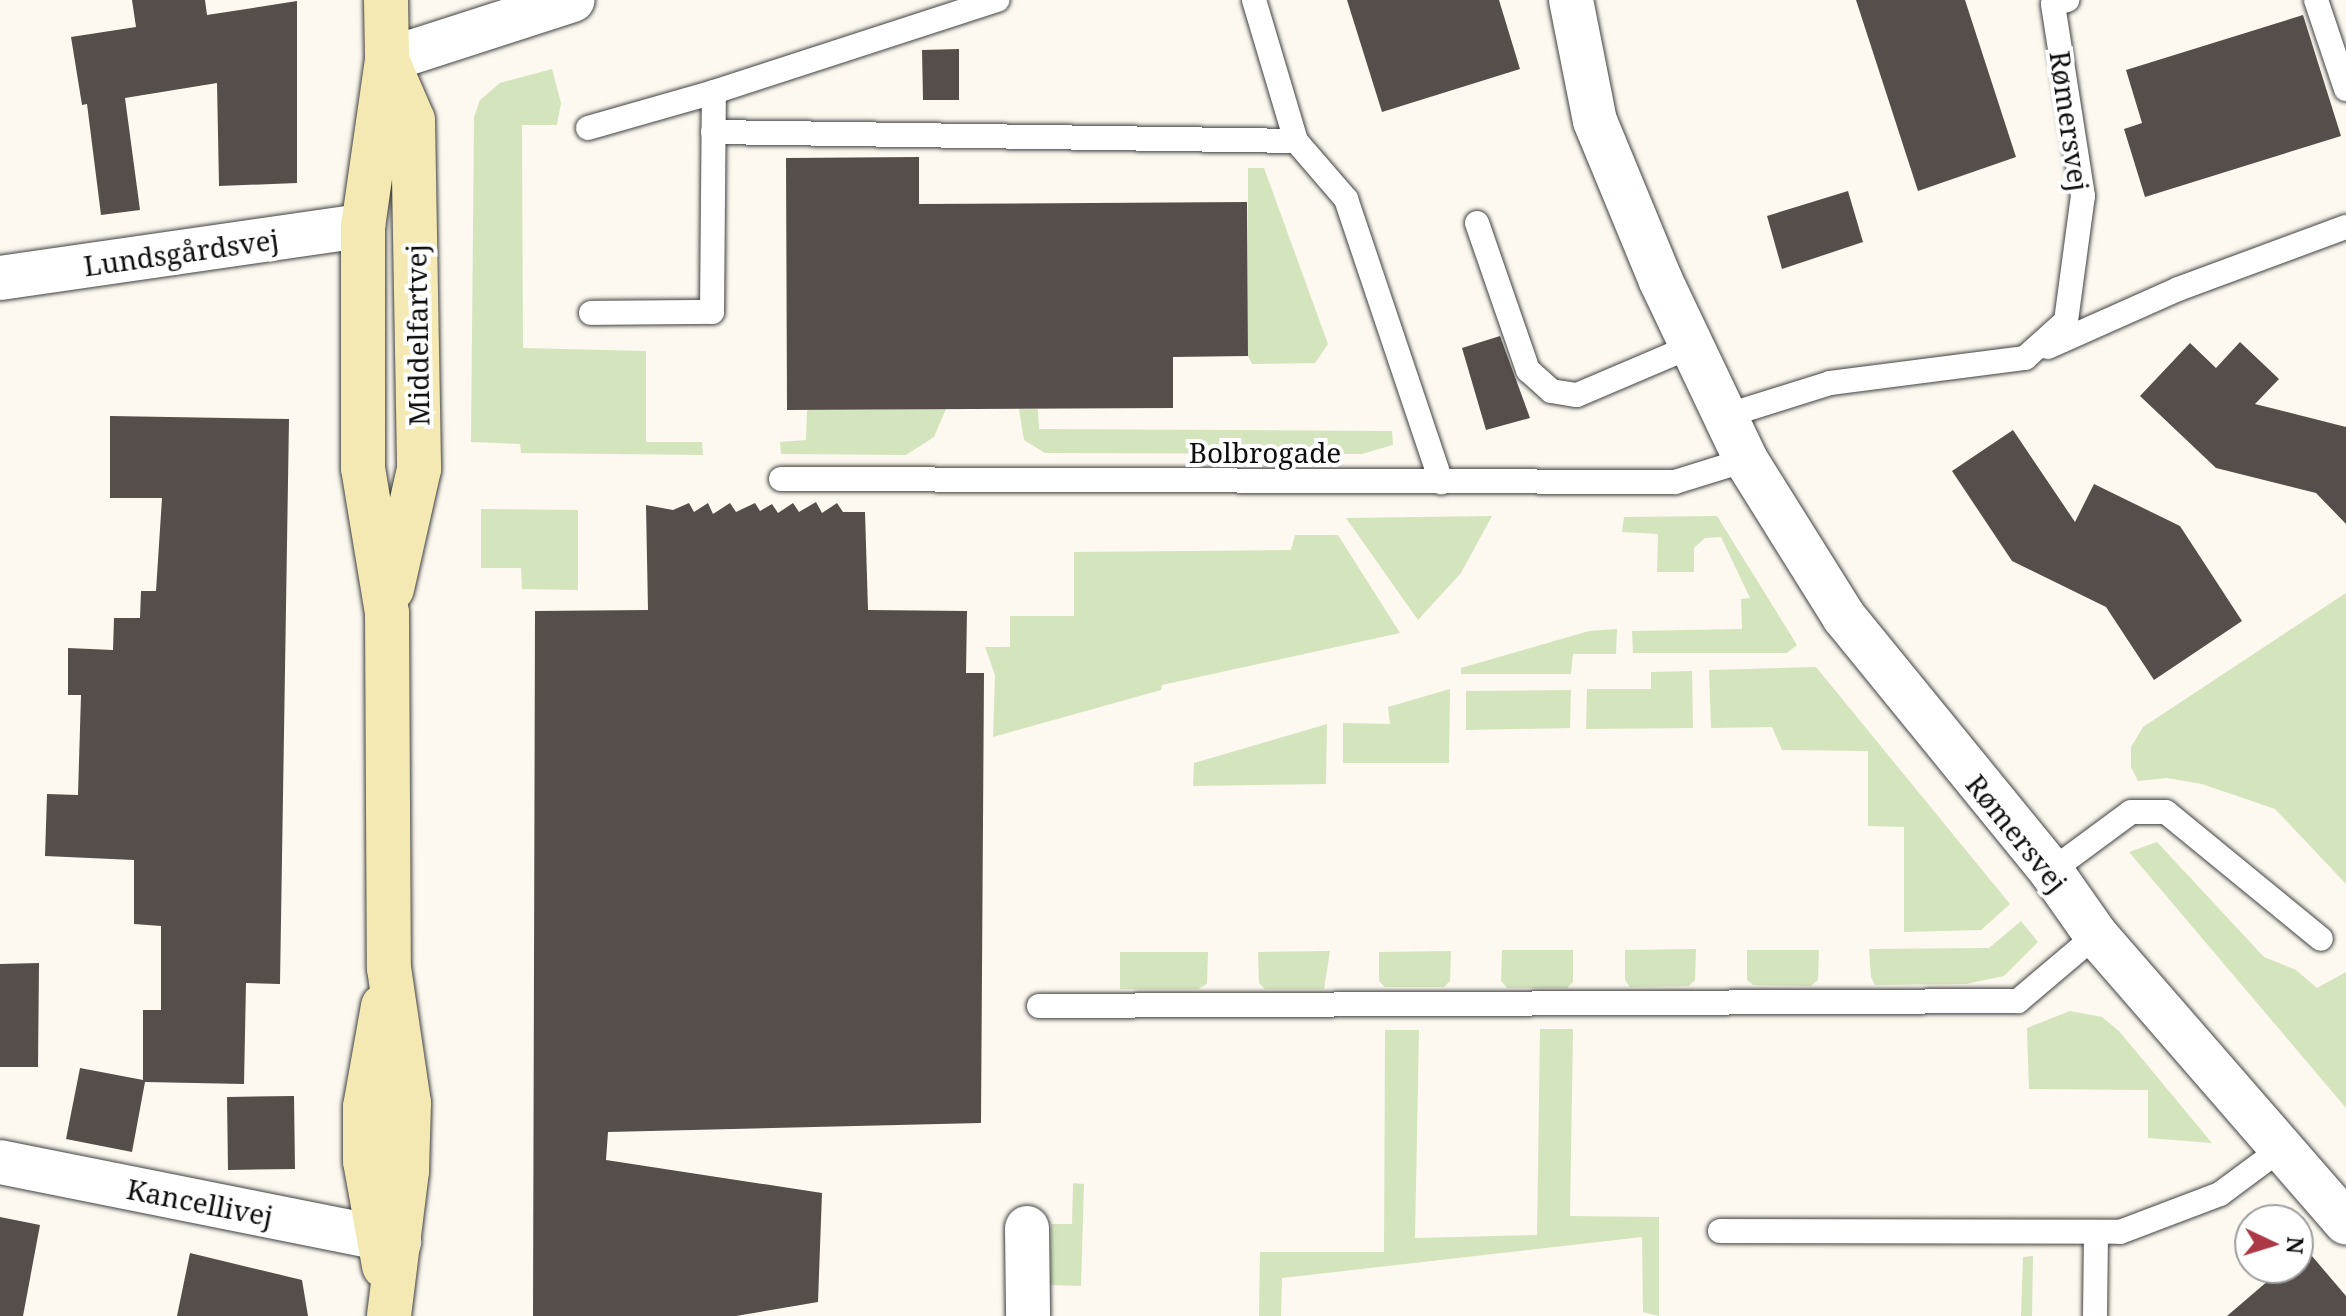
<!DOCTYPE html>
<meta charset="utf-8">
<style>
body{margin:0}
#map{position:relative;width:2346px;height:1316px;overflow:hidden;background:#fdf9f0;font-family:"Noto Serif",serif}
div>[style]{position:absolute}
.green>*{inset:0;background:#d4e4bd}
.building>*{inset:0;background:#554e4b}
.roads{filter:drop-shadow(0 0 2px #414141) drop-shadow(0 0 2px #414141)}
.lane>*{height:24px;margin:-12px;padding:0 12px;transform-origin:12px;border-radius:12px;background:#fff}
.street>*{height:44px;margin:-22px;padding:0 22px;transform-origin:22px;border-radius:22px;background:#fff}
.secondary>*{height:44px;margin:-22px;padding:0 22px;transform-origin:22px;border-radius:22px;background:#f5e9b3}
span{translate:-50% -50%;white-space:nowrap;text-align:center;line-height:1.15;-webkit-text-stroke:8px #fff;paint-order:stroke}
.street-label{font-size:28px;color:#0e0e0e}
.north{position:absolute;left:2234px;top:1204px;width:80px;height:80px;box-sizing:border-box;background:#fff;border:2px solid #9f9f9f;border-radius:50%;rotate:94deg;font-size:22px;font-weight:700;line-height:32px;text-align:center;color:#0e0e0e}
.north::after{content:'';display:block;margin:auto;width:28px;height:36px;background:#ac3745;clip-path:polygon(50% 0,100% 100%,50% 72%,0 100%)}
</style>
<div id="map">
<div class="green">
<i style="clip-path:polygon(552px 69px,561px 103px,557px 125px,522px 125px,523px 348px,646px 351px,646px 442px,702px 442px,703px 455px,521px 453px,520px 444px,471px 442px,474px 117px,480px 100px,500px 83px)"></i>
<i style="clip-path:polygon(1248px 168px,1264px 168px,1328px 344px,1315px 363px,1252px 364px,1248px 356px)"></i>
<i style="clip-path:polygon(946px 409px,934px 437px,906px 455px,781px 454px,780px 442px,806px 440px,807px 410px)"></i>
<i style="clip-path:polygon(1019px 409px,1038px 409px,1039px 429px,1392px 431px,1393px 445px,1362px 454px,1045px 453px,1024px 440px)"></i>
<i style="clip-path:polygon(481px 509px,578px 510px,578px 590px,522px 589px,521px 568px,481px 568px)"></i>
<i style="clip-path:polygon(1492px 516px,1461px 573px,1418px 620px,1346px 518px)"></i>
<i style="clip-path:polygon(1717px 516px,1797px 645px,1787px 653px,1633px 653px,1632px 631px,1742px 629px,1741px 599px,1750px 598px,1721px 537px,1705px 538px,1694px 548px,1694px 572px,1657px 572px,1658px 534px,1622px 532px,1624px 517px)"></i>
<i style="clip-path:polygon(1295px 535px,1338px 535px,1400px 633px,1162px 685px,1161px 690px,993px 737px,995px 675px,985px 647px,1010px 647px,1010px 616px,1074px 616px,1074px 552px,1291px 550px)"></i>
<i style="clip-path:polygon(2346px 593px,2346px 884px,2275px 809px,2202px 784px,2167px 778px,2138px 781px,2131px 767px,2131px 747px,2143px 727px)"></i>
<i style="clip-path:polygon(1617px 629px,1616px 654px,1573px 654px,1571px 674px,1461px 674px,1461px 668px,1589px 631px)"></i>
<i style="clip-path:polygon(1816px 667px,2010px 904px,1981px 930px,1904px 932px,1904px 827px,1868px 826px,1868px 751px,1782px 750px,1772px 727px,1711px 728px,1709px 670px)"></i>
<i style="clip-path:polygon(1692px 671px,1693px 728px,1586px 729px,1587px 689px,1651px 689px,1651px 672px)"></i>
<i style="clip-path:polygon(1450px 689px,1449px 763px,1343px 763px,1343px 723px,1390px 724px,1388px 707px)"></i>
<i style="clip-path:polygon(1571px 690px,1570px 728px,1466px 730px,1466px 691px)"></i>
<i style="clip-path:polygon(1327px 724px,1326px 784px,1193px 786px,1194px 763px)"></i>
<i style="clip-path:polygon(2157px 842px,2264px 957px,2296px 970px,2317px 988px,2346px 972px,2346px 1108px,2129px 852px)"></i>
<i style="clip-path:polygon(2021px 921px,2038px 942px,2004px 976px,1966px 984px,1875px 985px,1871px 977px,1869px 949px,1989px 948px)"></i>
<i style="clip-path:polygon(1696px 949px,1695px 980px,1689px 986px,1630px 987px,1625px 980px,1625px 950px)"></i>
<i style="clip-path:polygon(1502px 950px,1573px 950px,1573px 982px,1567px 988px,1507px 988px,1501px 981px)"></i>
<i style="clip-path:polygon(1747px 950px,1819px 950px,1818px 980px,1811px 986px,1753px 985px,1747px 980px)"></i>
<i style="clip-path:polygon(1330px 951px,1324px 989px,1265px 989px,1259px 983px,1258px 952px)"></i>
<i style="clip-path:polygon(1451px 951px,1450px 981px,1444px 987px,1385px 987px,1379px 981px,1379px 952px)"></i>
<i style="clip-path:polygon(1120px 952px,1208px 952px,1207px 984px,1198px 989px,1120px 989px)"></i>
<i style="clip-path:polygon(2070px 1011px,2102px 1017px,2119px 1031px,2212px 1143px,2148px 1138px,2148px 1090px,2029px 1089px,2027px 1028px)"></i>
<i style="clip-path:polygon(1540px 1029px,1573px 1029px,1570px 1216px,1659px 1217px,1659px 1316px,1643px 1312px,1642px 1237px,1282px 1278px,1281px 1316px,1259px 1316px,1260px 1252px,1384px 1252px,1385px 1030px,1419px 1030px,1415px 1238px,1537px 1235px)"></i>
<i style="clip-path:polygon(1073px 1183px,1084px 1184px,1081px 1286px,1050px 1285px,1051px 1224px,1072px 1224px)"></i>
<i style="clip-path:polygon(2033px 1256px,2032px 1316px,2021px 1316px,2023px 1257px)"></i>
</div>
<div class="building">
<i style="clip-path:polygon(132px 0,205px 0,207px 15px,297px 1px,297px 183px,219px 186px,217px 83px,125px 98px,140px 210px,101px 215px,87px 104px,82px 105px,71px 37px,136px 27px)"></i>
<i style="clip-path:polygon(1347px 0,1499px 0,1520px 69px,1382px 112px)"></i>
<i style="clip-path:polygon(1856px 0,1965px 0,2016px 157px,1918px 191px)"></i>
<i style="clip-path:polygon(2303px 15px,2341px 136px,2145px 197px,2124px 129px,2142px 123px,2126px 70px)"></i>
<i style="clip-path:polygon(959px 49px,959px 100px,923px 100px,922px 50px)"></i>
<i style="clip-path:polygon(919px 157px,919px 204px,1247px 202px,1248px 356px,1173px 357px,1173px 408px,787px 410px,786px 158px)"></i>
<i style="clip-path:polygon(1848px 191px,1863px 242px,1782px 269px,1767px 216px)"></i>
<i style="clip-path:polygon(1500px 336px,1530px 418px,1486px 430px,1462px 348px)"></i>
<i style="clip-path:polygon(2240px 342px,2279px 379px,2255px 404px,2346px 427px,2346px 524px,2316px 493px,2216px 468px,2140px 396px,2190px 343px,2216px 368px)"></i>
<i style="clip-path:polygon(110px 416px,289px 419px,280px 984px,246px 983px,244px 1084px,145px 1082px,132px 1152px,66px 1139px,80px 1068px,143px 1080px,143px 1010px,161px 1010px,161px 926px,134px 924px,134px 860px,45px 856px,47px 794px,78px 795px,81px 695px,68px 695px,68px 648px,113px 650px,114px 618px,140px 618px,141px 591px,156px 591px,162px 498px,110px 498px)"></i>
<i style="clip-path:polygon(2013px 430px,2075px 522px,2094px 484px,2180px 526px,2242px 621px,2154px 680px,2106px 607px,2012px 561px,1952px 471px)"></i>
<i style="clip-path:polygon(816px 502px,822px 513px,837px 503px,843px 512px,865px 512px,868px 610px,967px 611px,966px 673px,984px 673px,981px 1123px,608px 1132px,606px 1160px,822px 1193px,818px 1302px,736px 1316px,533px 1316px,535px 611px,648px 610px,646px 505px,673px 510px,689px 503px,694px 512px,708px 503px,713px 514px,730px 503px,736px 512px,755px 503px,760px 511px,772px 504px,778px 513px,793px 503px,799px 512px)"></i>
<i style="clip-path:polygon(39px 963px,38px 1067px,0 1067px,0 964px)"></i>
<i style="clip-path:polygon(294px 1096px,295px 1169px,228px 1170px,227px 1097px)"></i>
<i style="clip-path:polygon(0 1217px,40px 1225px,23px 1316px,0 1316px)"></i>
<i style="clip-path:polygon(2306px 1249px,2346px 1296px,2346px 1316px,2227px 1316px,2283px 1268px,2298px 1268px,2298px 1256px)"></i>
<i style="clip-path:polygon(190px 1253px,302px 1280px,308px 1316px,177px 1316px)"></i>
</div>
<div class="roads">
<div class="lane">
<i style="left:1254px;top:0;width:147px;rotate:73.4deg"></i>
<i style="left:1296px;top:141px;width:77px;rotate:49.2deg"></i>
<i style="left:1346px;top:199px;width:299px;rotate:71.4deg"></i>
<i style="left:2316px;top:0;width:94px;rotate:71.4deg"></i>
<i style="left:588px;top:128px;width:131px;rotate:-15.9deg"></i>
<i style="left:713px;top:132px;width:583px;rotate:0.88deg"></i>
<i style="left:1477px;top:223px;width:156px;rotate:70.9deg"></i>
<i style="left:1528px;top:370px;width:31px;rotate:42deg"></i>
<i style="left:1551px;top:391px;width:26px;rotate:9deg"></i>
<i style="left:1577px;top:395px;width:125px;rotate:-23.1deg"></i>
<i style="left:591px;top:313px;width:121px;rotate:-0.5deg"></i>
<i style="left:712px;top:312px;width:220px;rotate:-89.5deg"></i>
<i style="left:714px;top:92px;width:298px;rotate:-18deg"></i>
<i style="left:2048px;top:347px;width:142px;rotate:-24deg"></i>
<i style="left:2178px;top:289px;width:179px;rotate:-20.3deg"></i>
<i style="left:1725px;top:416px;width:110px;rotate:-17.4deg"></i>
<i style="left:1830px;top:383px;width:197px;rotate:-7.3deg"></i>
<i style="left:2025px;top:358px;width:55px;rotate:-42.1deg"></i>
<i style="left:2066px;top:321px;width:126px;rotate:-82.3deg"></i>
<i style="left:2083px;top:196px;width:194px;rotate:-98.9deg"></i>
<i style="left:2053px;top:4px;width:15px;rotate:-16deg"></i>
<i style="left:781px;top:479px;width:894px;rotate:0.19deg"></i>
<i style="left:1675px;top:482px;width:74px;rotate:-17.2deg"></i>
<i style="left:2051px;top:871px;width:99px;rotate:-36.4deg"></i>
<i style="left:2131px;top:812px;width:35px"></i>
<i style="left:2166px;top:812px;width:200px;rotate:39.3deg"></i>
<i style="left:1039px;top:1006px;width:979px;rotate:-0.29deg"></i>
<i style="left:2018px;top:1001px;width:102px;rotate:-40.2deg"></i>
<i style="left:1720px;top:1231px;width:400px;rotate:0.1deg"></i>
<i style="left:2120px;top:1232px;width:107px;rotate:-20.8deg"></i>
<i style="left:2220px;top:1194px;width:77px;rotate:-36.6deg"></i>
<i style="left:2095px;top:1316px;width:84px;rotate:-89.3deg"></i>
</div>
<div class="street">
<i style="left:1571px;top:0;width:123px;rotate:78.8deg"></i>
<i style="left:1595px;top:121px;width:173px;rotate:67.6deg"></i>
<i style="left:1661px;top:281px;width:198px;rotate:64.6deg"></i>
<i style="left:1746px;top:460px;width:185px;rotate:58deg"></i>
<i style="left:1844px;top:617px;width:328px;rotate:50.8deg"></i>
<i style="left:2051px;top:871px;width:78px;rotate:54.9deg"></i>
<i style="left:2096px;top:935px;width:381px;rotate:49deg"></i>
<i style="left:387px;top:60px;width:195px;rotate:-17.9deg"></i>
<i style="left:0;top:278px;width:367px;rotate:-8.2deg"></i>
<i style="left:0;top:1162px;width:407px;rotate:11.3deg"></i>
<i style="left:1027px;top:1228px;width:88px;rotate:89.3deg"></i>
</div>
<div class="secondary">
<i style="left:386px;top:0;width:60px;rotate:89deg"></i>
<i style="left:387px;top:60px;width:168px;rotate:98.2deg"></i>
<i style="left:363px;top:226px;width:242px;rotate:90deg"></i>
<i style="left:363px;top:468px;width:147px;rotate:80.6deg"></i>
<i style="left:387px;top:613px;width:355px;rotate:89.7deg"></i>
<i style="left:389px;top:968px;width:136px;rotate:81.6deg"></i>
<i style="left:409px;top:1103px;width:68px;rotate:91.7deg"></i>
<i style="left:407px;top:1171px;width:146px;rotate:97.1deg"></i>
<i style="left:387px;top:60px;width:65px;rotate:66.6deg"></i>
<i style="left:413px;top:120px;width:349px;rotate:89deg"></i>
<i style="left:419px;top:469px;width:123px;rotate:102.7deg"></i>
<i style="left:383px;top:1006px;width:103px;rotate:100.1deg"></i>
<i style="left:365px;top:1107px;width:54px;rotate:90deg"></i>
<i style="left:365px;top:1161px;width:107px;rotate:79.7deg"></i>
</div>
</div>
<div class="street-label">
<span style="left:2070px;top:121px;rotate:82deg">Rømersvej</span>
<span style="left:181px;top:252px;rotate:-8deg">Lundsgårdsvej</span>
<span style="left:417px;top:335px;rotate:-91deg">Middelfartvej</span>
<span style="left:1265px;top:452px">Bolbrogade</span>
<span style="left:2017px;top:833px;rotate:51deg">Rømersvej</span>
<span style="left:200px;top:1202px;rotate:11deg">Kancellivej</span>
</div>
<div class="north">N</div>
</div>
